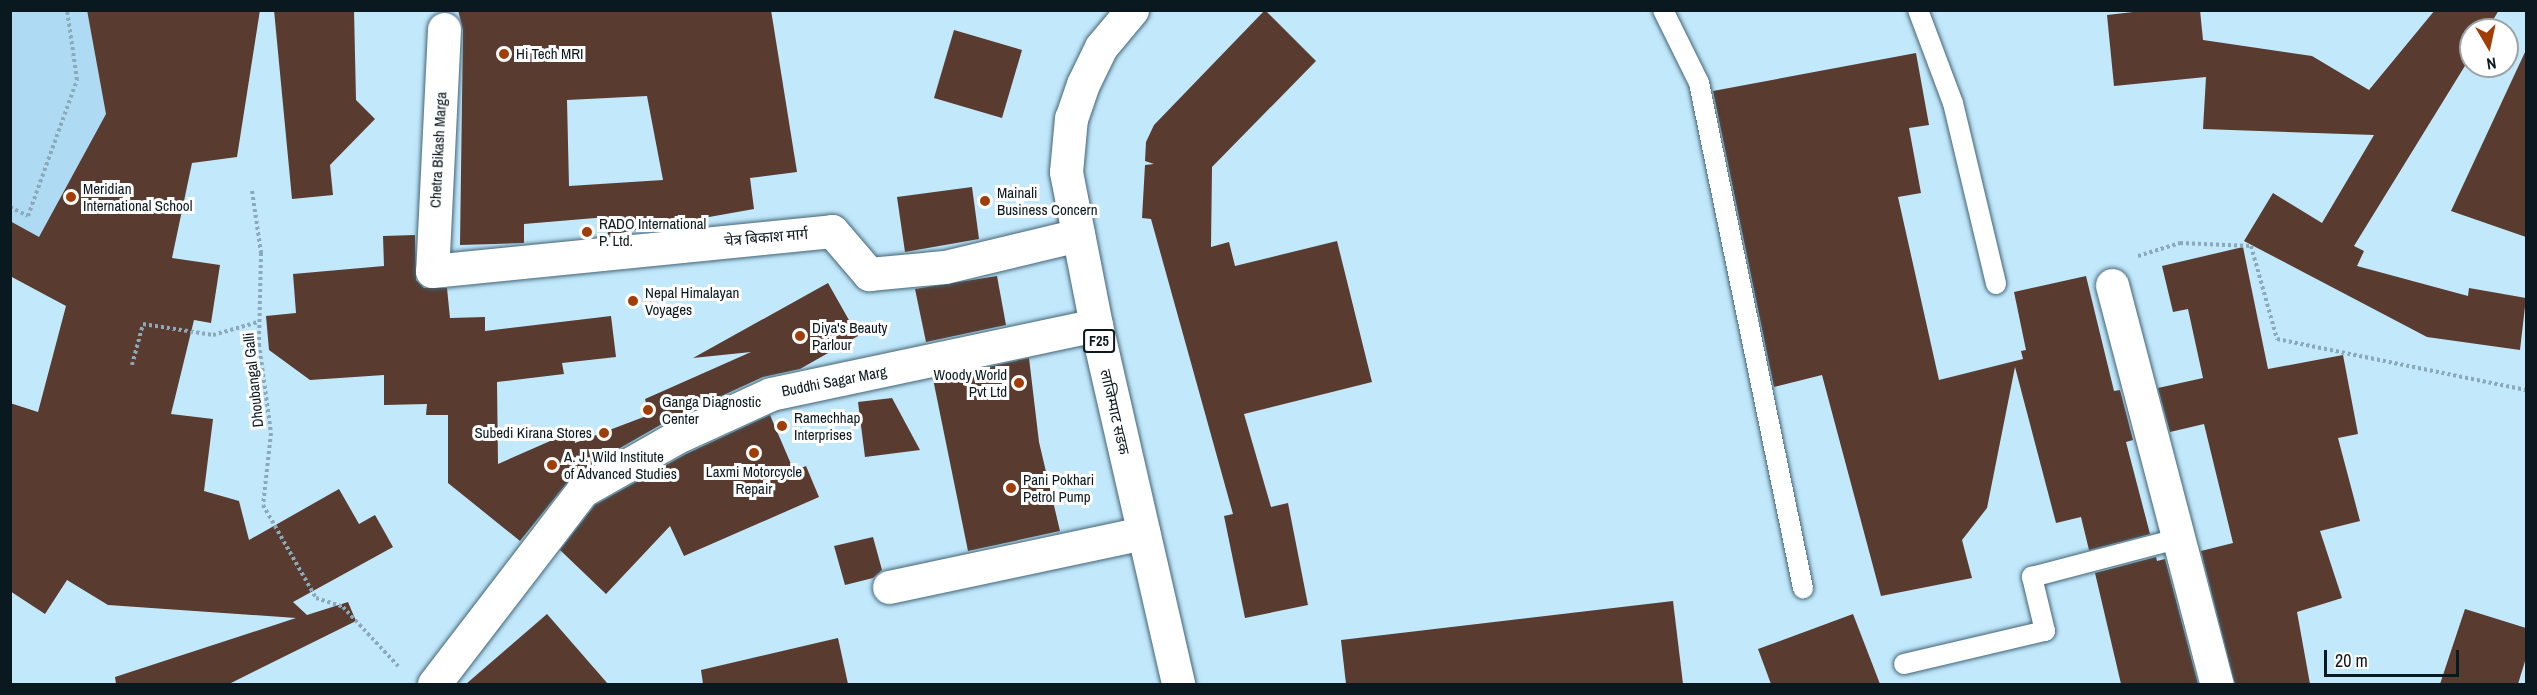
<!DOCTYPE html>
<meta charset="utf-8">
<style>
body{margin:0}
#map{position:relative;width:2537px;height:695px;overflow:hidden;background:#c2e8fc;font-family:"Archivo Narrow","Noto Sans Devanagari",sans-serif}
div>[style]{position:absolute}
.built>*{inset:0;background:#aedbf3}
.building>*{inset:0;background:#593b2f}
.path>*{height:4px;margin-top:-2px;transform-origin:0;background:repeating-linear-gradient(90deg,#8ba9b9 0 3px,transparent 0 6px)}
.roads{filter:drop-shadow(0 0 2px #426475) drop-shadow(0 0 2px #426475)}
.lane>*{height:20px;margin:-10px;padding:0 10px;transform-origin:10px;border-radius:10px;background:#fff}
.street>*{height:33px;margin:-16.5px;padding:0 16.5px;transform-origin:16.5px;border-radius:16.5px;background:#fff}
.secondary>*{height:33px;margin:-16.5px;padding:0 16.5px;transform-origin:16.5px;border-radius:16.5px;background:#fff}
.primary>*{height:33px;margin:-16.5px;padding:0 16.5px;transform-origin:16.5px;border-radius:16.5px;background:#fff}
.dots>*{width:16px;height:16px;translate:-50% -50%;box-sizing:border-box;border:3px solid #fff;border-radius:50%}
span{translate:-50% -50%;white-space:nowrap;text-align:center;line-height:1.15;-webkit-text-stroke:6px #fff;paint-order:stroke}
.shield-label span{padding:2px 4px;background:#fff;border:2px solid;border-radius:4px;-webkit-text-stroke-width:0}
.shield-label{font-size:14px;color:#0a181f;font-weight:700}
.poi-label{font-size:15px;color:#0a181f}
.left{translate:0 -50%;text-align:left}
.right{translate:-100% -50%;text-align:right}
.street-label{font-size:15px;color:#0a181f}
.frame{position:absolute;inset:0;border:12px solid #0a181f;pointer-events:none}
.north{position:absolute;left:2459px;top:18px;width:60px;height:60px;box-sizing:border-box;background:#fff;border:2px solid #9da3a5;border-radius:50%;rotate:171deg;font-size:16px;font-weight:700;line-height:24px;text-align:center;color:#0a181f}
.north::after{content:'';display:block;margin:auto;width:21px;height:27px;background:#a13d07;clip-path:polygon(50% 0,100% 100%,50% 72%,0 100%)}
.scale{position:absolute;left:2324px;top:650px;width:135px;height:27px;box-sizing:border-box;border:3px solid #0a181f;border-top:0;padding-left:8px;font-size:18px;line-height:21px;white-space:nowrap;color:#0a181f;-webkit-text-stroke:4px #fff;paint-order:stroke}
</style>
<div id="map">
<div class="built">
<i style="clip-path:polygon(10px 11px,150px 11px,169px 120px,11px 273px)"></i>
</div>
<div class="building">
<i style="clip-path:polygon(87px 10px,260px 10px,237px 157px,192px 163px,172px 258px,220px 265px,211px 323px,194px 320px,171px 414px,213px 419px,204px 491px,239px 501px,249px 540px,339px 489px,359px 524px,375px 515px,393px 547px,293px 602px,307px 615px,348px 602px,356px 621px,229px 684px,116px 684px,115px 677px,296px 618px,108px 605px,67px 580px,45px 614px,10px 591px,10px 403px,38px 412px,66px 306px,10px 276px,10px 221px,39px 237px,106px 114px)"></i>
<i style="clip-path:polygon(274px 10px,354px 10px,356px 100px,375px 119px,330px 165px,333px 195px,292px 199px)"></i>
<i style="clip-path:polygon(evenodd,458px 10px,771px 10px,797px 172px,750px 178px,754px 209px,608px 235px,607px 217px,524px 224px,524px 243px,460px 245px,463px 30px,458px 10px,647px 96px,663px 180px,569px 186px,567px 100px,647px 96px)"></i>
<i style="clip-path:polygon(1265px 10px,1316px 61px,1212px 167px,1211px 247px,1229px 242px,1235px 266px,1337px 241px,1372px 382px,1244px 414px,1271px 507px,1288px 503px,1308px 605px,1245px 618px,1224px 516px,1233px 514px,1151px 219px,1142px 218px,1145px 165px,1154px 164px,1145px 161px,1146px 142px,1154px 125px)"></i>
<i style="clip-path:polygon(2150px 10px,2200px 10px,2203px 40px,2312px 56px,2369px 90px,2435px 10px,2499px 10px,2487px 30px,2471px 30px,2471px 56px,2354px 246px,2364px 251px,2357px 266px,2468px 296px,2469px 288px,2526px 298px,2520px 350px,2427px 337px,2244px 241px,2273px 193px,2322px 223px,2374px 135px,2203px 129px,2206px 77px,2114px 86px,2107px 15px)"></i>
<i style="clip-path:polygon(954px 30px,1022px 50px,1002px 118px,934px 98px)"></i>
<i style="clip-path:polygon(2526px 50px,2526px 237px,2451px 211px)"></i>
<i style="clip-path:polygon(1916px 53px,1929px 125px,1909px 128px,1921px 193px,1898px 197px,1939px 380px,2023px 359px,2021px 351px,2026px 350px,2014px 292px,2086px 276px,2114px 391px,2120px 390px,2133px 440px,2126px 442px,2150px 534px,2089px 550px,2081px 517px,2056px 523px,2015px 367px,1987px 508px,1962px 540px,1972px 578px,1881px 596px,1822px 375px,1774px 387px,1713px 91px)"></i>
<i style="clip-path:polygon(972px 187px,979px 239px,905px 252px,897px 197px)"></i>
<i style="clip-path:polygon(415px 235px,416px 280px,424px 288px,447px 288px,450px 318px,485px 317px,485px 331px,611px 316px,616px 357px,562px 363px,564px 374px,497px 382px,498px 464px,573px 431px,575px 443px,649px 415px,645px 399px,751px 352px,693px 358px,828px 283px,858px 336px,800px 369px,763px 377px,669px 420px,573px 475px,520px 541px,448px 483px,448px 415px,426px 415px,427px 404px,384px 405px,384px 375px,310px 380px,269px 350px,266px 316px,296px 313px,293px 274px,384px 266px,383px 236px)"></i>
<i style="clip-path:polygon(2243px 247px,2268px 369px,2343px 355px,2358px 434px,2338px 438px,2360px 521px,2320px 531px,2342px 598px,2297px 612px,2310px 684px,2235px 684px,2201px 551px,2233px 543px,2204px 424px,2170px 432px,2158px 388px,2203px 378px,2188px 309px,2173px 312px,2162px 266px)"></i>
<i style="clip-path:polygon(997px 276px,1006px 325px,926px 342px,915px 289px)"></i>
<i style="clip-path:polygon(1029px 358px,1039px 442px,1060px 531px,968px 551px,933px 379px)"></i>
<i style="clip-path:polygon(892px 398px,920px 450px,865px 457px,858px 402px)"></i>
<i style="clip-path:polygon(770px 415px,794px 471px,806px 466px,819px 497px,684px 556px,670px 526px,606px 594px,560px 550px,595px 505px,686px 454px)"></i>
<i style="clip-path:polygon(873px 537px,882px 570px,873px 578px,845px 585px,834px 546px)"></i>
<i style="clip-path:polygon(2156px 557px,2157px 561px,2165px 559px,2198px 684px,2121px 684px,2095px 573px)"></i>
<i style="clip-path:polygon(1673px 601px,1683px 684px,1346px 684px,1341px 640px)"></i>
<i style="clip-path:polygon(2465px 609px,2526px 628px,2526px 658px,2518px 684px,2440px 684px)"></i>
<i style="clip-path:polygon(547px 614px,608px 684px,466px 684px)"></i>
<i style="clip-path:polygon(1853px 614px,1880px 684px,1771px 684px,1758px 649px)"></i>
<i style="clip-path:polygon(838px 638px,848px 684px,703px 684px,701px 670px)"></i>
</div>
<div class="path">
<i style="left:252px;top:191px;width:63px;rotate:81.7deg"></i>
<i style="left:261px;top:253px;width:91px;rotate:91.3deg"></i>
<i style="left:259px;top:344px;width:90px;rotate:82.3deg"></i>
<i style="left:271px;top:433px;width:72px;rotate:96.3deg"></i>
<i style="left:263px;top:505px;width:107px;rotate:60.3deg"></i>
<i style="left:316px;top:598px;width:28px;rotate:18deg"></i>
<i style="left:343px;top:607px;width:81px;rotate:47deg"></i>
<i style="left:10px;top:207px;width:20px;rotate:27deg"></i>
<i style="left:28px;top:216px;width:145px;rotate:-70.2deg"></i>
<i style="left:77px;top:80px;width:71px;rotate:-98.1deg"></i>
<i style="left:2138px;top:256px;width:44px;rotate:-17.2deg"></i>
<i style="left:2180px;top:243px;width:71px;rotate:2.4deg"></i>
<i style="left:2251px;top:246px;width:97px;rotate:74.4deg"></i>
<i style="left:2277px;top:339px;width:254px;rotate:11.6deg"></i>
<i style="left:132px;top:365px;width:42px;rotate:-75deg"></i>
<i style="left:143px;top:324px;width:71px;rotate:8.9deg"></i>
<i style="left:213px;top:335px;width:47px;rotate:-16.1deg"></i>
</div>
<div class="roads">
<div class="lane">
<i style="left:1663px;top:10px;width:81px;rotate:63.7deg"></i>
<i style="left:1699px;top:83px;width:516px;rotate:78.36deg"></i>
<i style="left:1918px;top:10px;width:99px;rotate:69.4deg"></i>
<i style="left:1953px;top:103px;width:186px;rotate:76.6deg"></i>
<i style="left:1904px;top:664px;width:145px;rotate:-13.2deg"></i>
<i style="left:2045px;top:631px;width:56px;rotate:-103.5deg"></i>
<i style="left:2032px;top:577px;width:150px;rotate:-14.7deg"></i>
</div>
<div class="street">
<i style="left:444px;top:29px;width:242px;rotate:92.8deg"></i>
<i style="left:432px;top:271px;width:402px;rotate:-5.7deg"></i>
<i style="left:832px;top:231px;width:57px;rotate:49.3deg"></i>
<i style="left:869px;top:274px;width:76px;rotate:-5.3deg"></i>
<i style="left:945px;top:267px;width:137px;rotate:-13.5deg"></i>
<i style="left:2112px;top:285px;width:413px;rotate:75.3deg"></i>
<i style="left:889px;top:587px;width:260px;rotate:-12deg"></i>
</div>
<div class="secondary">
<i style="left:434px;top:684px;width:243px;rotate:-52.5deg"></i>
<i style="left:582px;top:491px;width:109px;rotate:-29.6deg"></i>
<i style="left:677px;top:437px;width:103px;rotate:-24.6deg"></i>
<i style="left:771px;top:394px;width:332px;rotate:-12deg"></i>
</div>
<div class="primary">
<i style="left:1132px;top:10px;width:48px;rotate:130deg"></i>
<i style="left:1101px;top:47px;width:41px;rotate:115.9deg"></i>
<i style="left:1083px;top:84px;width:36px;rotate:109deg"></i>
<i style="left:1071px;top:118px;width:54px;rotate:95.3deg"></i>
<i style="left:1066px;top:172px;width:156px;rotate:78.9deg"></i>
<i style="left:1096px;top:325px;width:368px;rotate:77.1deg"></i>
</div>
</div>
<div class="dots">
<i style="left:504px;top:54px;background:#a13d07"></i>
<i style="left:71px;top:197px;background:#a13d07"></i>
<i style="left:985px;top:201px;background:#a13d07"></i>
<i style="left:587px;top:232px;background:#a13d07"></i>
<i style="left:633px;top:301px;background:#a13d07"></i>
<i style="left:800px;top:336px;background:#a13d07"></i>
<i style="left:1019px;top:383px;background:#a13d07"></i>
<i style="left:648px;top:410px;background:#a13d07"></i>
<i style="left:782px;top:426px;background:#a13d07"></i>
<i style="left:604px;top:433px;background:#a13d07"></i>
<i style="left:754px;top:453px;background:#a13d07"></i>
<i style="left:552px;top:465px;background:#a13d07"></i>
<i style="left:1011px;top:488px;background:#a13d07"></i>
</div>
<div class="shield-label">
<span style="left:1099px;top:341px">F25</span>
</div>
<div class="poi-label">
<span class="left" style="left:516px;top:54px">Hi Tech MRI</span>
<span class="left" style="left:83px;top:197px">Meridian<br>International School</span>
<span class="left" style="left:997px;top:201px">Mainali<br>Business Concern</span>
<span class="left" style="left:599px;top:232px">RADO International<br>P. Ltd.</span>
<span class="left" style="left:645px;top:301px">Nepal Himalayan<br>Voyages</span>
<span class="left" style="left:812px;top:336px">Diya's Beauty<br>Parlour</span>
<span class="right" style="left:1007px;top:383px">Woody World<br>Pvt Ltd</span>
<span class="left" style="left:662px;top:410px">Ganga Diagnostic<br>Center</span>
<span class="left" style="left:794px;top:426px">Ramechhap<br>Interprises</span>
<span class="right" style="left:592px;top:433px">Subedi Kirana Stores</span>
<span class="left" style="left:564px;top:465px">A. J. Wild Institute<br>of Advanced Studies</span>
<span style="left:754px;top:480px">Laxmi Motorcycle<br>Repair</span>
<span class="left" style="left:1023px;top:488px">Pani Pokhari<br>Petrol Pump</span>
</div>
<div class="street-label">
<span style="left:438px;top:150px;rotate:-87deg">Chetra Bikash Marga</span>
<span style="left:766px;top:237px;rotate:-5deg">चेत्र बिकाश मार्ग</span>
<span style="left:253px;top:380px;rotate:-96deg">Dhoubangal Galli</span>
<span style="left:834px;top:381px;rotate:-11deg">Buddhi Sagar Marg</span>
<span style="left:1115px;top:412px;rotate:77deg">लाजिम्पाट सडक</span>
</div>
<div class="frame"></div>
<div class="north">N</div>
<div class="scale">20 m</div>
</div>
